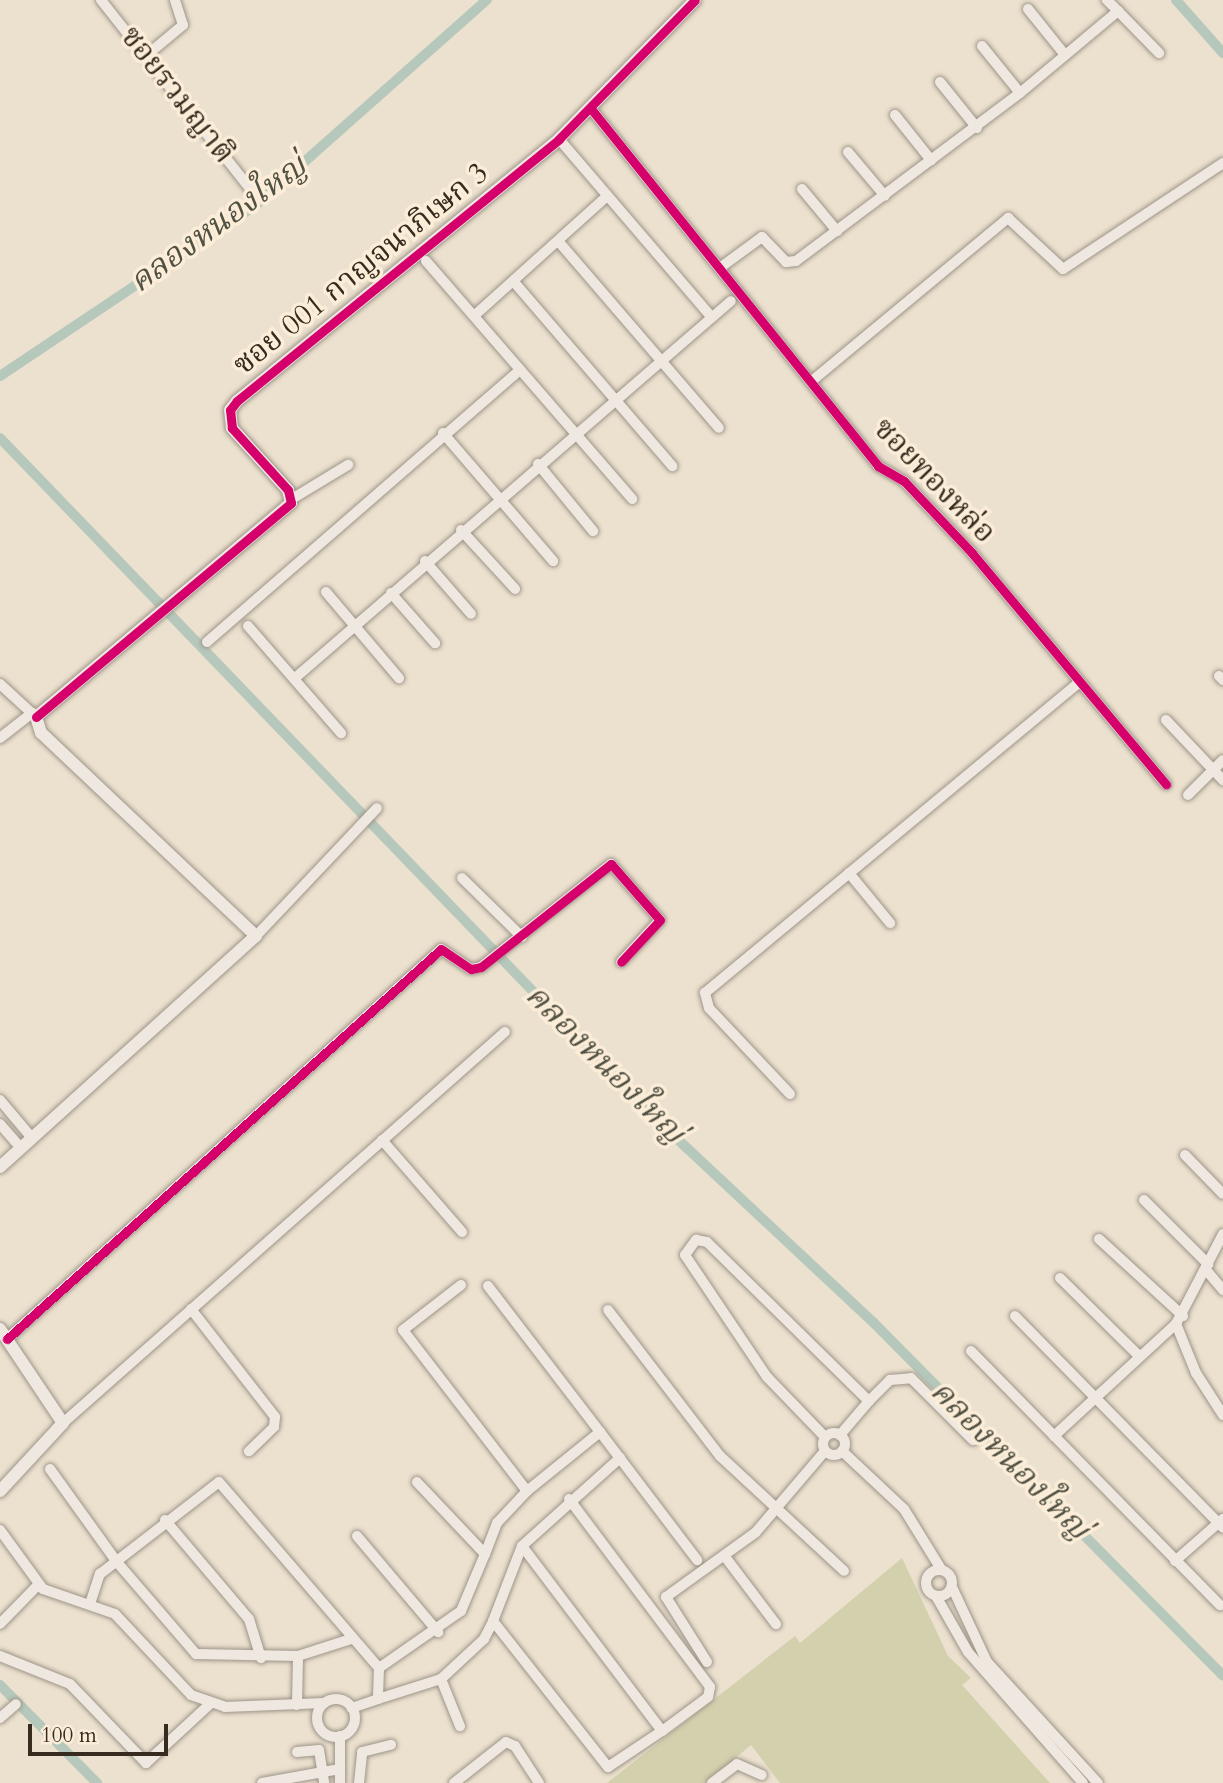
<!DOCTYPE html>
<meta charset="utf-8">
<style>
body{margin:0}
#map{position:relative;width:1223px;height:1783px;overflow:hidden;background:#ece0ce;font-family:Cardo,"Noto Serif Thai",serif}
div>[style]{position:absolute}
.green>*{inset:0;background:#d3d0ad}
.canal>*{height:10px;margin:-5px;padding:0 5px;transform-origin:5px;border-radius:5px;background:#b5c8bb}
.roads{filter:drop-shadow(0 0 2px #9d9589) drop-shadow(0 0 2px #9d9589)}
.minor>*{height:10px;margin:-5px;padding:0 5px;transform-origin:5px;border-radius:5px;background:#efe8e0}
.minor>.ring{margin:-5px;padding:0;box-sizing:content-box;background:none;border:10px solid #efe8e0;border-radius:50%}
.tertiary>*{height:12px;margin:-6px;padding:0 6px;transform-origin:6px;border-radius:6px;background:#efe8e0}
.cycleway>*{height:9px;margin:-4.5px;padding:0 4.5px;transform-origin:4.5px;border-radius:4.5px;background:#d6006c}
span{translate:-50% -50%;white-space:nowrap;text-align:center;line-height:1.15;-webkit-text-stroke:7px #fbedd7;paint-order:stroke}
.street-label{font-size:30px;color:#362b1e}
.water-label{font-size:32px;color:#505043;font-style:italic}
.scale{position:absolute;left:28px;top:1724px;width:140px;height:32px;box-sizing:border-box;border:4px solid #362b1e;border-top:0;padding-left:9px;font-size:21px;line-height:24px;white-space:nowrap;color:#362b1e;-webkit-text-stroke:5px #fbedd7;paint-order:stroke}
</style>
<div id="map">
<div class="green">
<i style="clip-path:polygon(902px 1558px,948px 1656px,971px 1678px,962px 1685px,1050px 1783px,780px 1783px,751px 1745px,706px 1783px,607px 1783px,795px 1636px,800px 1643px)"></i>
</div>
<div class="canal">
<i style="left:1176px;top:0;width:71px;rotate:48.4deg"></i>
<i style="left:0;top:376px;width:311px;rotate:-33.8deg"></i>
<i style="left:258px;top:203px;width:306px;rotate:-41.6deg"></i>
<i style="left:0;top:438px;width:947px;rotate:46.07deg"></i>
<i style="left:657px;top:1120px;width:297px;rotate:43.1deg"></i>
<i style="left:874px;top:1323px;width:496px;rotate:45.3deg"></i>
<i style="left:0;top:1685px;width:138px;rotate:45.3deg"></i>
</div>
<div class="roads">
<div class="minor">
<i style="left:101px;top:0;width:243px;rotate:51.7deg"></i>
<i style="left:1028px;top:9px;width:59px;rotate:51.2deg"></i>
<i style="left:1118px;top:11px;width:59px;rotate:45.7deg"></i>
<i style="left:982px;top:46px;width:60px;rotate:51deg"></i>
<i style="left:147px;top:55px;width:47px;rotate:-39.8deg"></i>
<i style="left:183px;top:25px;width:26px;rotate:-108deg"></i>
<i style="left:940px;top:82px;width:59px;rotate:51.2deg"></i>
<i style="left:592px;top:110px;width:457px;rotate:51.2deg"></i>
<i style="left:878px;top:466px;width:30px;rotate:30deg"></i>
<i style="left:904px;top:481px;width:99px;rotate:46.6deg"></i>
<i style="left:972px;top:553px;width:302px;rotate:50deg"></i>
<i style="left:895px;top:115px;width:58px;rotate:51.3deg"></i>
<i style="left:559px;top:139px;width:232px;rotate:49.4deg"></i>
<i style="left:848px;top:152px;width:57px;rotate:49.9deg"></i>
<i style="left:802px;top:189px;width:55px;rotate:50.2deg"></i>
<i style="left:559px;top:242px;width:245px;rotate:49.3deg"></i>
<i style="left:426px;top:261px;width:315px;rotate:49.1deg"></i>
<i style="left:721px;top:267px;width:51px;rotate:-36.2deg"></i>
<i style="left:762px;top:237px;width:35px;rotate:46deg"></i>
<i style="left:786px;top:262px;width:10px;rotate:-6deg"></i>
<i style="left:796px;top:261px;width:280px;rotate:-36.9deg"></i>
<i style="left:1020px;top:93px;width:128px;rotate:-39.9deg"></i>
<i style="left:1118px;top:11px;width:16px;rotate:-135deg"></i>
<i style="left:514px;top:282px;width:243px;rotate:49.3deg"></i>
<i style="left:475px;top:315px;width:178px;rotate:-42deg"></i>
<i style="left:813px;top:380px;width:254px;rotate:-39.7deg"></i>
<i style="left:1008px;top:218px;width:75px;rotate:42.8deg"></i>
<i style="left:1063px;top:269px;width:192px;rotate:-33.5deg"></i>
<i style="left:443px;top:433px;width:169px;rotate:49.3deg"></i>
<i style="left:538px;top:464px;width:87px;rotate:50.6deg"></i>
<i style="left:292px;top:499px;width:66px;rotate:-31.3deg"></i>
<i style="left:461px;top:530px;width:80px;rotate:47.5deg"></i>
<i style="left:425px;top:561px;width:70px;rotate:49deg"></i>
<i style="left:326px;top:592px;width:113px;rotate:49.7deg"></i>
<i style="left:391px;top:593px;width:67px;rotate:48.7deg"></i>
<i style="left:248px;top:626px;width:142px;rotate:49deg"></i>
<i style="left:207px;top:642px;width:415px;rotate:-41deg"></i>
<i style="left:1219px;top:676px;width:6px;rotate:45deg"></i>
<i style="left:295px;top:678px;width:576px;rotate:-40.85deg"></i>
<i style="left:0;top:684px;width:49px;rotate:42.5deg"></i>
<i style="left:1166px;top:720px;width:83px;rotate:46.5deg"></i>
<i style="left:0;top:738px;width:41px;rotate:-38deg"></i>
<i style="left:1188px;top:795px;width:49px;rotate:-45deg"></i>
<i style="left:849px;top:873px;width:65px;rotate:50.6deg"></i>
<i style="left:462px;top:878px;width:84px;rotate:44.5deg"></i>
<i style="left:256px;top:936px;width:176px;rotate:-46.6deg"></i>
<i style="left:790px;top:1094px;width:118px;rotate:-133.3deg"></i>
<i style="left:709px;top:1008px;width:16px;rotate:-105deg"></i>
<i style="left:705px;top:993px;width:486px;rotate:-39.7deg"></i>
<i style="left:0;top:1100px;width:50px;rotate:49.9deg"></i>
<i style="left:0;top:1124px;width:32px;rotate:49deg"></i>
<i style="left:382px;top:1140px;width:122px;rotate:49deg"></i>
<i style="left:1185px;top:1155px;width:54px;rotate:45.7deg"></i>
<i style="left:1144px;top:1200px;width:91px;rotate:45deg"></i>
<i style="left:1223px;top:1234px;width:102px;rotate:117.6deg"></i>
<i style="left:1176px;top:1324px;width:53px;rotate:67.8deg"></i>
<i style="left:1196px;top:1373px;width:50px;rotate:57.3deg"></i>
<i style="left:1099px;top:1239px;width:114px;rotate:42.5deg"></i>
<i style="left:1207px;top:1271px;width:25px;rotate:50deg"></i>
<i style="left:1060px;top:1278px;width:112px;rotate:44.6deg"></i>
<i style="left:461px;top:1285px;width:73px;rotate:142.2deg"></i>
<i style="left:403px;top:1330px;width:203px;rotate:52.4deg"></i>
<i style="left:527px;top:1491px;width:44px;rotate:133.2deg"></i>
<i style="left:497px;top:1523px;width:33px;rotate:111deg"></i>
<i style="left:488px;top:1286px;width:184px;rotate:52.5deg"></i>
<i style="left:600px;top:1432px;width:94px;rotate:141.1deg"></i>
<i style="left:191px;top:1309px;width:137px;rotate:52.1deg"></i>
<i style="left:275px;top:1417px;width:10px;rotate:96deg"></i>
<i style="left:274px;top:1427px;width:35px;rotate:136deg"></i>
<i style="left:608px;top:1310px;width:184px;rotate:52.5deg"></i>
<i style="left:720px;top:1456px;width:169px;rotate:42.8deg"></i>
<i style="left:1015px;top:1316px;width:297px;rotate:45.5deg"></i>
<i style="left:7px;top:1339px;width:583px;rotate:-41.94deg"></i>
<i style="left:441px;top:949px;width:36px;rotate:34deg"></i>
<i style="left:471px;top:969px;width:10px;rotate:-11deg"></i>
<i style="left:481px;top:967px;width:166px;rotate:-38.4deg"></i>
<i style="left:611px;top:864px;width:74px;rotate:48.8deg"></i>
<i style="left:660px;top:920px;width:57px;rotate:132.9deg"></i>
<i style="left:971px;top:1351px;width:356px;rotate:45.6deg"></i>
<i style="left:869px;top:1401px;width:30px;rotate:-45deg"></i>
<i style="left:890px;top:1380px;width:21px;rotate:-5deg"></i>
<i style="left:911px;top:1378px;width:88px;rotate:45deg"></i>
<i style="left:63px;top:1423px;width:590px;rotate:-41.5deg"></i>
<i style="left:600px;top:1432px;width:161px;rotate:52.8deg"></i>
<i class="ring" style="left:823px;top:1433px;width:12px;height:12px"></i>
<i style="left:1054px;top:1436px;width:166px;rotate:-42.6deg"></i>
<i style="left:825px;top:1437px;width:83px;rotate:-134deg"></i>
<i style="left:767px;top:1377px;width:147px;rotate:-123.9deg"></i>
<i style="left:685px;top:1255px;width:19px;rotate:-54deg"></i>
<i style="left:696px;top:1240px;width:11px;rotate:10deg"></i>
<i style="left:707px;top:1242px;width:227px;rotate:44.5deg"></i>
<i style="left:869px;top:1401px;width:45px;rotate:130.5deg"></i>
<i style="left:842px;top:1451px;width:85px;rotate:43.1deg"></i>
<i style="left:904px;top:1509px;width:70px;rotate:58.3deg"></i>
<i style="left:50px;top:1469px;width:113px;rotate:54.3deg"></i>
<i style="left:116px;top:1561px;width:123px;rotate:49.3deg"></i>
<i style="left:196px;top:1654px;width:102px;rotate:1.1deg"></i>
<i style="left:298px;top:1656px;width:56px;rotate:-17.8deg"></i>
<i style="left:569px;top:1499px;width:235px;rotate:53.1deg"></i>
<i style="left:710px;top:1687px;width:10px;rotate:101deg"></i>
<i style="left:708px;top:1697px;width:57px;rotate:143.5deg"></i>
<i style="left:165px;top:1520px;width:130px;rotate:49.7deg"></i>
<i style="left:249px;top:1619px;width:41px;rotate:72.9deg"></i>
<i style="left:0;top:1530px;width:73px;rotate:53.9deg"></i>
<i style="left:43px;top:1589px;width:76px;rotate:19.1deg"></i>
<i style="left:115px;top:1614px;width:111px;rotate:46.8deg"></i>
<i style="left:191px;top:1695px;width:36px;rotate:19deg"></i>
<i style="left:225px;top:1707px;width:99px;rotate:-2.3deg"></i>
<i style="left:357px;top:1536px;width:126px;rotate:49.8deg"></i>
<i style="left:726px;top:1558px;width:83px;rotate:52.9deg"></i>
<i style="left:1175px;top:1561px;width:64px;rotate:-41.2deg"></i>
<i class="ring" style="left:926px;top:1570px;width:16px;height:16px"></i>
<i style="left:952px;top:1587px;width:83px;rotate:65deg"></i>
<i style="left:987px;top:1662px;width:164px;rotate:47.5deg"></i>
<i style="left:936px;top:1596px;width:64px;rotate:60.3deg"></i>
<i style="left:968px;top:1652px;width:174px;rotate:48.7deg"></i>
<i style="left:90px;top:1604px;width:32px;rotate:-72deg"></i>
<i style="left:100px;top:1574px;width:150px;rotate:-37.7deg"></i>
<i style="left:219px;top:1482px;width:245px;rotate:49.3deg"></i>
<i style="left:379px;top:1668px;width:31px;rotate:92deg"></i>
<i style="left:378px;top:1699px;width:28px;rotate:161deg"></i>
<i style="left:493px;top:1621px;width:80px;rotate:-68.9deg"></i>
<i style="left:0;top:1624px;width:54px;rotate:-45.7deg"></i>
<i style="left:0;top:1656px;width:75px;rotate:21.8deg"></i>
<i style="left:70px;top:1684px;width:110px;rotate:46.1deg"></i>
<i style="left:146px;top:1763px;width:87px;rotate:-42.7deg"></i>
<i style="left:707px;top:1662px;width:77px;rotate:-122.2deg"></i>
<i style="left:666px;top:1597px;width:111px;rotate:-35.8deg"></i>
<i style="left:756px;top:1532px;width:106px;rotate:-49.6deg"></i>
<i style="left:379px;top:1668px;width:100px;rotate:-34.8deg"></i>
<i style="left:461px;top:1611px;width:62px;rotate:-67.2deg"></i>
<i style="left:485px;top:1554px;width:99px;rotate:-133.4deg"></i>
<i style="left:441px;top:1679px;width:51px;rotate:68deg"></i>
<i style="left:378px;top:1699px;width:66px;rotate:-17.6deg"></i>
<i style="left:441px;top:1679px;width:59px;rotate:-42.9deg"></i>
<i style="left:484px;top:1639px;width:20px;rotate:-63deg"></i>
<i style="left:493px;top:1621px;width:186px;rotate:51.8deg"></i>
<i style="left:608px;top:1767px;width:65px;rotate:-33.7deg"></i>
<i style="left:662px;top:1731px;width:232px;rotate:-127.1deg"></i>
<i style="left:522px;top:1546px;width:132px;rotate:-41.9deg"></i>
<i class="ring" style="left:317px;top:1699px;width:28px;height:28px"></i>
<i style="left:297px;top:1705px;width:49px;rotate:-88.8deg"></i>
<i style="left:0;top:1718px;width:21px;rotate:-41deg"></i>
<i style="left:297px;top:1752px;width:22px;rotate:-5deg"></i>
<i style="left:319px;top:1750px;width:33px;rotate:81deg"></i>
<i style="left:262px;top:1783px;width:79px;rotate:-10.2deg"></i>
<i style="left:340px;top:1783px;width:47px;rotate:-90deg"></i>
<i style="left:359px;top:1783px;width:31px;rotate:-84deg"></i>
<i style="left:362px;top:1752px;width:30px;rotate:-14deg"></i>
<i style="left:454px;top:1783px;width:66px;rotate:-38.3deg"></i>
<i style="left:506px;top:1742px;width:10px;rotate:24deg"></i>
<i style="left:515px;top:1746px;width:44px;rotate:57deg"></i>
<i style="left:712px;top:1783px;width:31px;rotate:-37deg"></i>
<i style="left:737px;top:1764px;width:27px;rotate:24deg"></i>
</div>
<div class="tertiary">
<i style="left:0;top:1167px;width:345px;rotate:-42.1deg"></i>
<i style="left:256px;top:936px;width:296px;rotate:-136.6deg"></i>
<i style="left:41px;top:733px;width:17px;rotate:-107deg"></i>
<i style="left:36px;top:717px;width:333px;rotate:-40deg"></i>
<i style="left:291px;top:503px;width:13px;rotate:-103deg"></i>
<i style="left:288px;top:490px;width:84px;rotate:-132.1deg"></i>
<i style="left:232px;top:428px;width:18px;rotate:-96deg"></i>
<i style="left:230px;top:410px;width:11px;rotate:-52deg"></i>
<i style="left:237px;top:401px;width:415px;rotate:-39.1deg"></i>
<i style="left:559px;top:139px;width:194px;rotate:-45.6deg"></i>
<i style="left:0;top:1329px;width:113px;rotate:56.2deg"></i>
<i style="left:63px;top:1423px;width:93px;rotate:132.8deg"></i>
</div>
</div>
<div class="cycleway">
<i style="left:592px;top:110px;width:457px;rotate:51.2deg"></i>
<i style="left:878px;top:466px;width:30px;rotate:30deg"></i>
<i style="left:904px;top:481px;width:99px;rotate:46.6deg"></i>
<i style="left:972px;top:553px;width:302px;rotate:50deg"></i>
<i style="left:36px;top:717px;width:333px;rotate:-40deg"></i>
<i style="left:291px;top:503px;width:13px;rotate:-103deg"></i>
<i style="left:288px;top:490px;width:84px;rotate:-132.1deg"></i>
<i style="left:232px;top:428px;width:18px;rotate:-96deg"></i>
<i style="left:230px;top:410px;width:11px;rotate:-52deg"></i>
<i style="left:237px;top:401px;width:415px;rotate:-39.1deg"></i>
<i style="left:559px;top:139px;width:194px;rotate:-45.6deg"></i>
<i style="left:7px;top:1339px;width:583px;rotate:-41.94deg"></i>
<i style="left:441px;top:949px;width:36px;rotate:34deg"></i>
<i style="left:471px;top:969px;width:10px;rotate:-11deg"></i>
<i style="left:481px;top:967px;width:166px;rotate:-38.4deg"></i>
<i style="left:611px;top:864px;width:74px;rotate:48.8deg"></i>
<i style="left:660px;top:920px;width:57px;rotate:132.9deg"></i>
</div>
<div class="street-label">
<span style="left:177px;top:95px;rotate:52deg">ซอยรวมญาติ</span>
<span style="left:361px;top:269px;rotate:-39deg">ซอย 001 กาญจนาภิเษก 3</span>
<span style="left:934px;top:481px;rotate:46deg">ซอยทองหล่อ</span>
</div>
<div class="water-label">
<span style="left:218px;top:224px;rotate:-36deg">คลองหนองใหญ่</span>
<span style="left:605px;top:1064px;rotate:45deg">คลองหนองใหญ่</span>
<span style="left:1010px;top:1460px;rotate:45deg">คลองหนองใหญ่</span>
</div>
<div class="scale">100 m</div>
</div>
